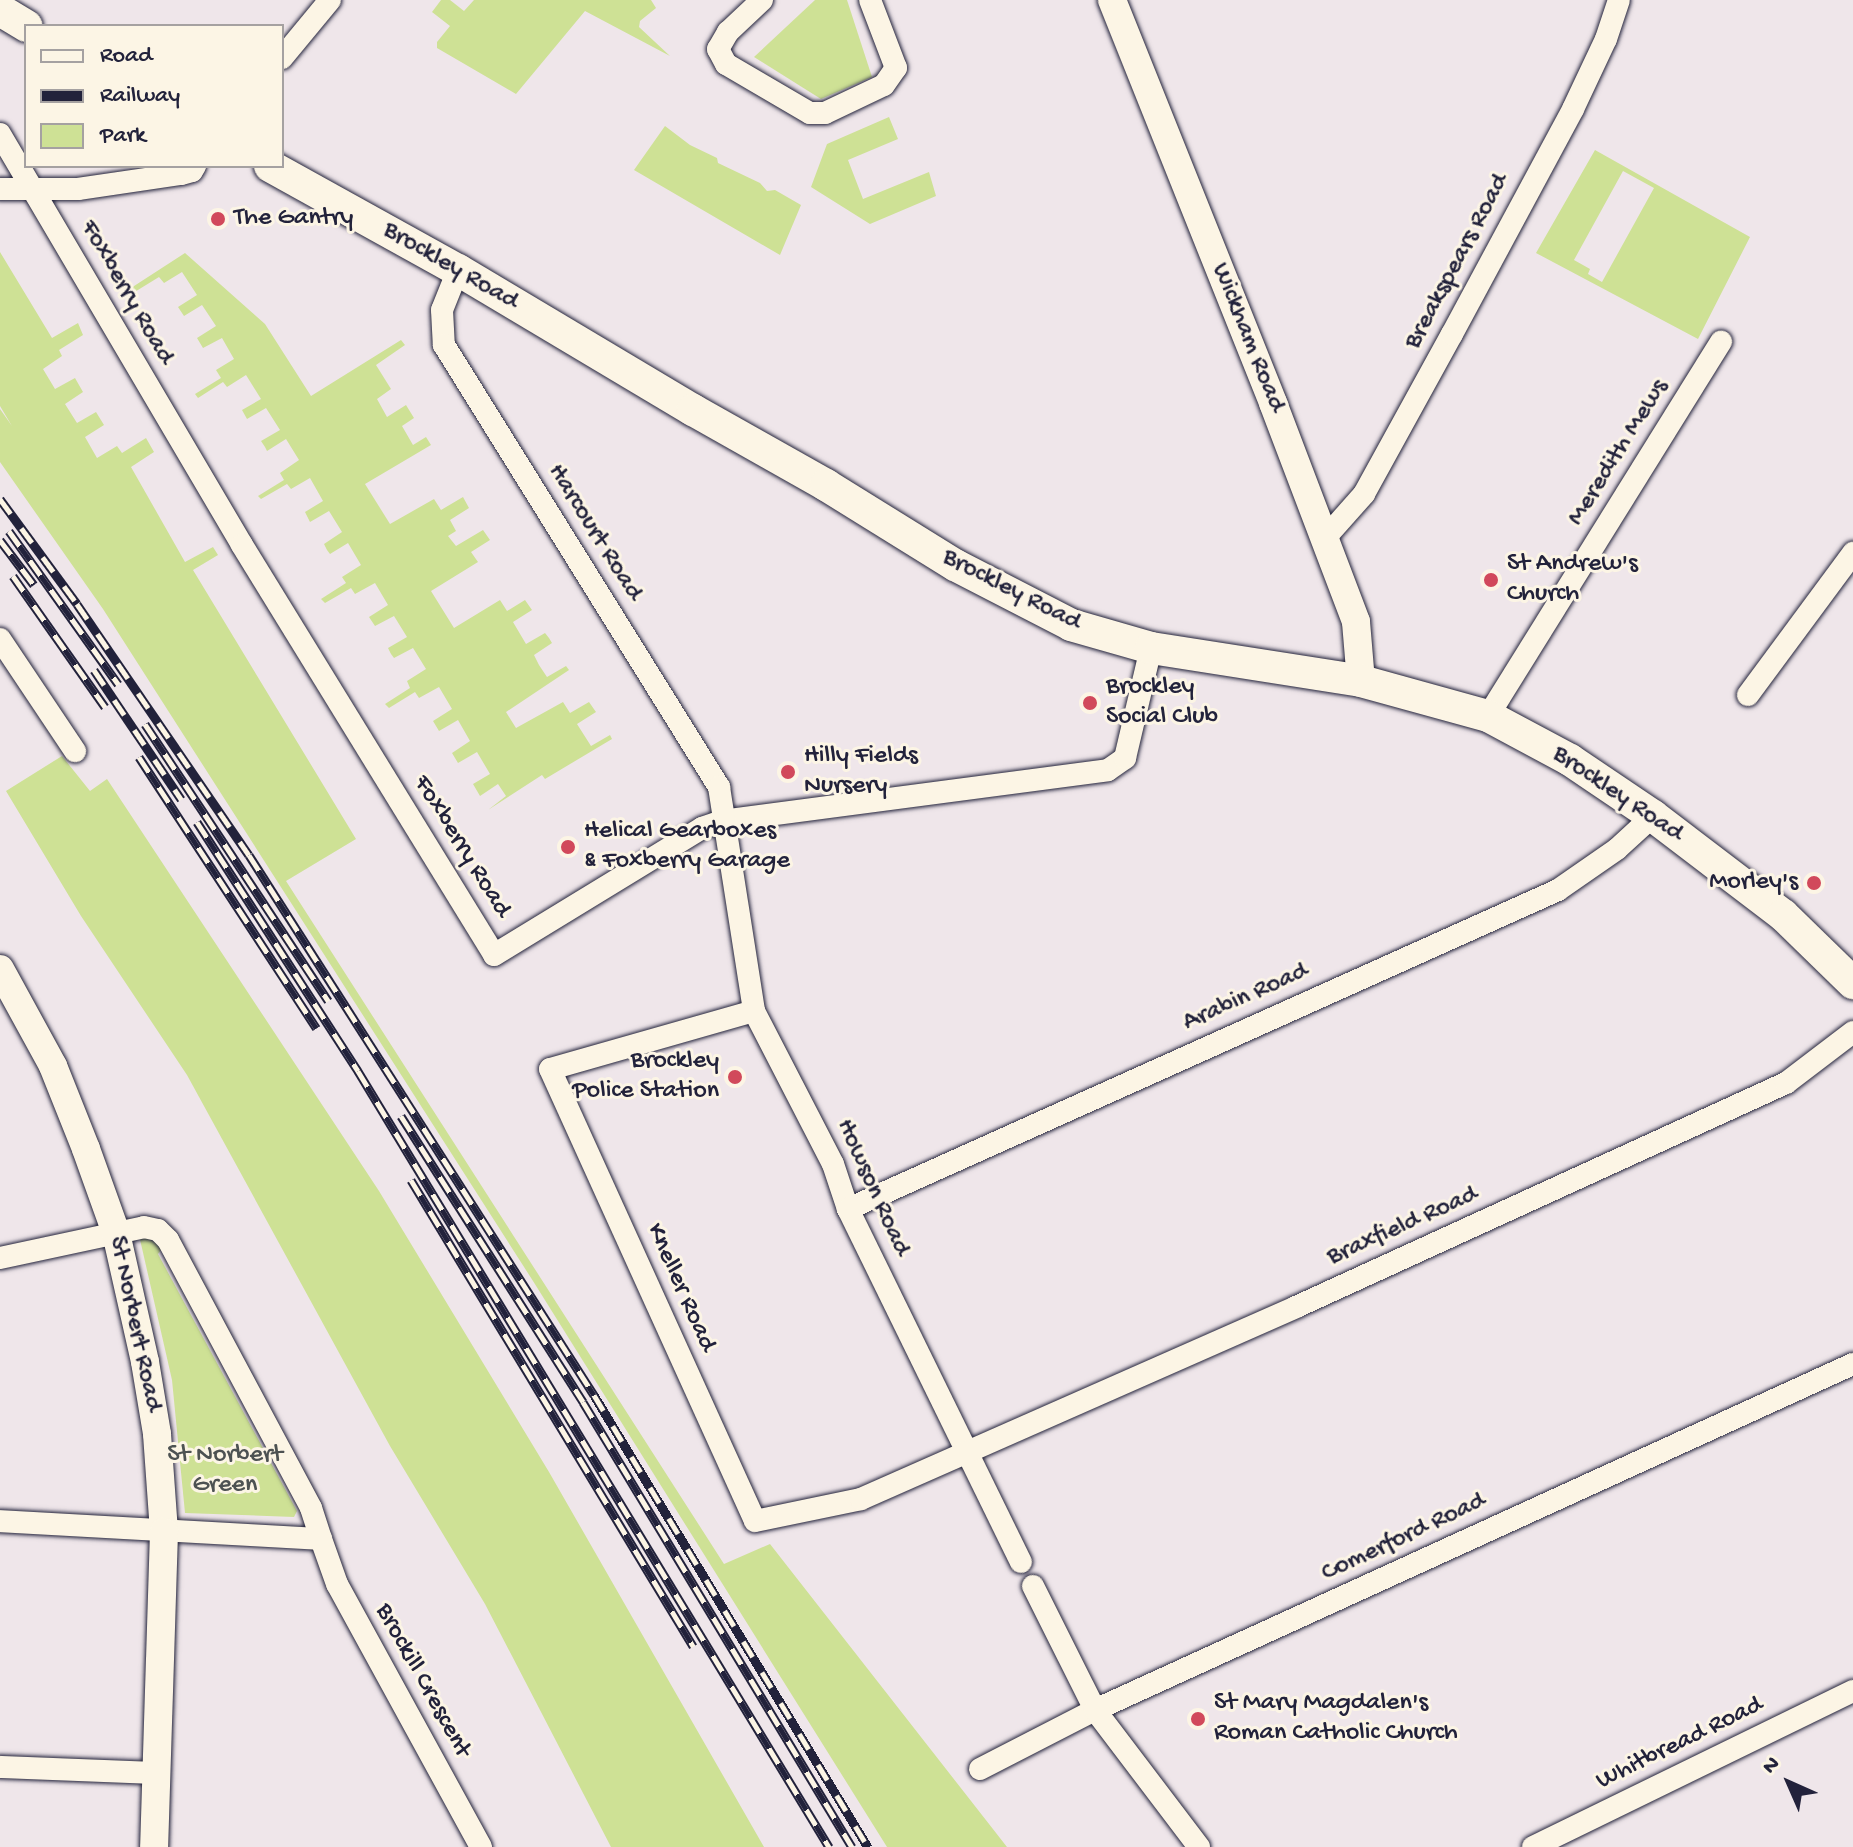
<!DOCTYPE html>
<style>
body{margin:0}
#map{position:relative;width:1853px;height:1847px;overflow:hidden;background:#efe6ea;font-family:"Gochi Hand",sans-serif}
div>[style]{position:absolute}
.green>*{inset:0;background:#cee195}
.roads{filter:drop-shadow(0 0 2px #22223b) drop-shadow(0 0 2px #22223b)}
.minor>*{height:22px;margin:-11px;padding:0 11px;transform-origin:11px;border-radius:11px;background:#fcf5e5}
.tertiary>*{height:28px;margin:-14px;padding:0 14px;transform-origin:14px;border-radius:14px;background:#fcf5e5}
.secondary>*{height:32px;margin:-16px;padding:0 16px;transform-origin:16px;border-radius:16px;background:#fcf5e5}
.rail>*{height:9px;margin-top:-4.5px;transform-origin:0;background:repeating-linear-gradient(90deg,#fcf5e5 0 18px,#22223b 0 36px);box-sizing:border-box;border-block:2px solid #22223b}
.dots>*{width:22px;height:22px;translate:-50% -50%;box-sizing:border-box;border:4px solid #fcf5e5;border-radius:50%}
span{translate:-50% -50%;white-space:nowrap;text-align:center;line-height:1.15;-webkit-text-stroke:6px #fcf5e5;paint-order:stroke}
.poi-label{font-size:26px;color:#22223b}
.left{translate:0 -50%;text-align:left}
.right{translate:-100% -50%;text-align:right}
.street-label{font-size:26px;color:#22223b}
.park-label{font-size:26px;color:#4d5252}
.legend{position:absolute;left:24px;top:24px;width:260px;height:144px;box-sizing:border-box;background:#fcf5e5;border:2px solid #a5a1a1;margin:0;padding:10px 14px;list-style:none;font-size:24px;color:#22223b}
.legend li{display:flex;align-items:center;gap:16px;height:40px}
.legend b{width:40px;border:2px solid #a5a1a1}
.north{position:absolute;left:1749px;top:1743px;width:80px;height:80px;-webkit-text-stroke:6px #fcf5e5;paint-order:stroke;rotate:315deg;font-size:22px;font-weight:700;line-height:32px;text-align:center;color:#22223b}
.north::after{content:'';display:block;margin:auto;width:28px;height:36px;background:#22223b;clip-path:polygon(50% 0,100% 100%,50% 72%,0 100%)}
</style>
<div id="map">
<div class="green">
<i style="clip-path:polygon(441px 0,450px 0,464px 11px,474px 0,651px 0,656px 8px,640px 21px,639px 27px,670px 56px,585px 11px,516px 94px,437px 48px,437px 42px,450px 26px,432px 12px)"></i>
<i style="clip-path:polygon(815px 0,847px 0,872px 77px,821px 99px,754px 57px)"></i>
<i style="clip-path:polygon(889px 117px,898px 139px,848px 160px,863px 199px,929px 172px,936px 196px,870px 224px,811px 187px,827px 144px)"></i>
<i style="clip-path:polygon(665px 126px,690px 145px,717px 158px,718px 163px,760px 183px,767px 191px,775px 190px,801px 205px,780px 255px,634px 170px)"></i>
<i style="clip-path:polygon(evenodd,1595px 150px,1750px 237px,1698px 339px,1536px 253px,1595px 150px,1623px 171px,1654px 188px,1602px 282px,1588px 274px,1590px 269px,1574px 260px,1623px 171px)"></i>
<i style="clip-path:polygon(0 252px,52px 338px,78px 323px,83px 335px,59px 350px,62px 356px,43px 369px,55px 389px,75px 378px,83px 392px,65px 404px,77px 423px,96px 412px,104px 425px,85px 437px,97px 458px,117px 446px,122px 453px,146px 438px,154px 452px,131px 467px,185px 562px,213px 547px,218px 555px,193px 570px,356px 839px,286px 881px,724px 1564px,770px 1544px,1007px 1847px,887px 1847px,533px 1281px,103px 609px,0 462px,0 409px,12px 426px,0 406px)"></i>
<i style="clip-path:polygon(185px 253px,265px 324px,311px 396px,401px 340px,405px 345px,376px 365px,391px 389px,377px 399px,387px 417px,406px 405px,414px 418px,402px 426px,413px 445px,426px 437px,431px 445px,365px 484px,390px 524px,434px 499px,441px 510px,463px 497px,469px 508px,450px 520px,456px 531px,448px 536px,456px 546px,483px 530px,490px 540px,471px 552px,478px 562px,431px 591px,454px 628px,500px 600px,507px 611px,525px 600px,532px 610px,513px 622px,526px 644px,545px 633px,549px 638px,552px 643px,534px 655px,539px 665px,547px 677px,566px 666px,569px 670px,506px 712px,516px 728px,563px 702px,570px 713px,589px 702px,596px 712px,577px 724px,591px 746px,610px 735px,612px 739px,545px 779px,542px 775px,488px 810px,506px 796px,498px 784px,480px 796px,473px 784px,490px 774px,477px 752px,458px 763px,452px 753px,470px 741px,458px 720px,439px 731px,433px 721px,452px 709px,439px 687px,419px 698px,415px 692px,389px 708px,385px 704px,410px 688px,407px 681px,426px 669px,413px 648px,394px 658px,391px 654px,388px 648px,407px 637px,394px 616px,375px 626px,369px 617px,388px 605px,375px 583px,355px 594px,351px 588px,325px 603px,321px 599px,346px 583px,342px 577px,361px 565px,348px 543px,330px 554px,327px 550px,324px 544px,342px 532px,329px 511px,310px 522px,305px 512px,323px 501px,310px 478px,291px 489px,287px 484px,261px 499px,258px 496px,284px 480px,280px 473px,299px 460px,286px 439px,267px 451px,265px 447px,261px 441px,280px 430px,266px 408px,247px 419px,242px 410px,261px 399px,246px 375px,227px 387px,223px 382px,198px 398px,195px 394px,221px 378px,216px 370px,234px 359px,222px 338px,203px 348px,197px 338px,216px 326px,202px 305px,184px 316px,178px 307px,197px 295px,182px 272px,164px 283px,159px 277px,133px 293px,131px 288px)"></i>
<i style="clip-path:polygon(62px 756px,90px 791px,107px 779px,379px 1191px,549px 1472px,764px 1847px,611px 1847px,485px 1604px,390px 1446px,187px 1075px,81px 916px,6px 791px)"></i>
<i style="clip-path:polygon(139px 1235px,146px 1235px,163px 1247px,158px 1254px,297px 1511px,294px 1517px,185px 1513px,172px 1380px)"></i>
</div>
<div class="roads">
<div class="minor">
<i style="left:762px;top:0;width:47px;rotate:136.7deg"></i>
<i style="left:728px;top:32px;width:20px;rotate:120deg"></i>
<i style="left:718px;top:49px;width:17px;rotate:62deg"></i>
<i style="left:726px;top:64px;width:97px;rotate:30.3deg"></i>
<i style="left:810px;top:113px;width:15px"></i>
<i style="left:825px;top:113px;width:65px;rotate:-25.4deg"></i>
<i style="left:884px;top:85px;width:21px;rotate:-55deg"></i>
<i style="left:896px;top:68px;width:73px;rotate:-110.9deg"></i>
<i style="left:282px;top:58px;width:75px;rotate:-50.4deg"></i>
<i style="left:0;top:134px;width:477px;rotate:59.5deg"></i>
<i style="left:242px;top:545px;width:481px;rotate:58.4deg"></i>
<i style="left:494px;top:955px;width:244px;rotate:-31.4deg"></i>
<i style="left:702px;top:828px;width:21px;rotate:-19deg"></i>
<i style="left:722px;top:821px;width:389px;rotate:-7.5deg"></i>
<i style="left:1108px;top:770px;width:21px;rotate:-35deg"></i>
<i style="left:1125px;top:758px;width:113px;rotate:-76.7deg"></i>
<i style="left:0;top:189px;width:78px"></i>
<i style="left:78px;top:189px;width:104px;rotate:-8.3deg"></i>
<i style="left:181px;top:174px;width:11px;rotate:-15deg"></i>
<i style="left:192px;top:171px;width:6px;rotate:-59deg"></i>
<i style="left:458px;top:270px;width:43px;rotate:111.8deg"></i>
<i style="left:442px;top:310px;width:35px;rotate:87deg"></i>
<i style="left:444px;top:345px;width:521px;rotate:58.11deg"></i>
<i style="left:719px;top:787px;width:227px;rotate:81.1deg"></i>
<i style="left:754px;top:1011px;width:172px;rotate:62.7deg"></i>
<i style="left:833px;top:1164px;width:47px;rotate:71.6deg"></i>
<i style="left:848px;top:1209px;width:393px;rotate:63.9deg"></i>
<i style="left:1325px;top:538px;width:59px;rotate:-48.4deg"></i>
<i style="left:1364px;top:494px;width:183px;rotate:-61.2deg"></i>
<i style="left:1452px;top:334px;width:255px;rotate:-61.7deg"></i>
<i style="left:1573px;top:109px;width:77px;rotate:-64.8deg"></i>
<i style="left:1606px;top:39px;width:41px;rotate:-71.6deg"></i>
<i style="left:0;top:639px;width:135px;rotate:56.2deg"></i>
<i style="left:1748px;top:695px;width:177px;rotate:-53.5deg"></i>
<i style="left:1488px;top:716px;width:441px;rotate:-58.1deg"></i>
<i style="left:754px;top:1011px;width:212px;rotate:164.1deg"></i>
<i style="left:550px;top:1069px;width:496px;rotate:65.6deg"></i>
<i style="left:755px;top:1521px;width:108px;rotate:-11.7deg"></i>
<i style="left:861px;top:1499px;width:475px;rotate:-23.8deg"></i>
<i style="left:1296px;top:1307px;width:539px;rotate:-24.57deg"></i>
<i style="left:1786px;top:1083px;width:84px;rotate:-37.3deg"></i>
<i style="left:848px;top:1209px;width:778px;rotate:-24.19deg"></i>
<i style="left:1558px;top:890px;width:72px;rotate:-34.8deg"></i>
<i style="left:1617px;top:849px;width:49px;rotate:-42.5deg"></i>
<i style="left:0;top:1258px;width:147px;rotate:-12.1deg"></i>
<i style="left:144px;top:1227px;width:14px;rotate:12deg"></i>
<i style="left:158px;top:1230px;width:14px;rotate:45deg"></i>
<i style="left:168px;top:1240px;width:304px;rotate:61.9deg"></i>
<i style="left:311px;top:1508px;width:33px;rotate:72deg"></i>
<i style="left:321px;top:1539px;width:322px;rotate:-176.8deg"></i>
<i style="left:321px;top:1539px;width:48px;rotate:70.4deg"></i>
<i style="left:337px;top:1584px;width:300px;rotate:61.3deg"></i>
<i style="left:1033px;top:1586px;width:139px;rotate:63.4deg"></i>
<i style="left:1095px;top:1710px;width:172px;rotate:52.8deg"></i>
<i style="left:0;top:1767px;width:157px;rotate:2.2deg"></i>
<i style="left:980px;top:1769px;width:129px;rotate:-27.2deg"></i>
<i style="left:1095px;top:1710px;width:833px;rotate:-24.54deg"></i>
<i style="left:1533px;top:1847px;width:356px;rotate:-26deg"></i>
</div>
<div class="tertiary">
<i style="left:1112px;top:0;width:434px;rotate:68.2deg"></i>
<i style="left:1273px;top:403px;width:234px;rotate:69.2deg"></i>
<i style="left:1356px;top:622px;width:59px;rotate:85.2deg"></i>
<i style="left:0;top:969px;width:111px;rotate:61.3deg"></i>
<i style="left:53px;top:1066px;width:89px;rotate:68.3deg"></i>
<i style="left:86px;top:1149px;width:89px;rotate:70.3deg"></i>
<i style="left:116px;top:1233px;width:132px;rotate:77.3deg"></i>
<i style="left:145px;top:1362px;width:73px;rotate:80.5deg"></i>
<i style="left:157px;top:1434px;width:98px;rotate:85.9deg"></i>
<i style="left:164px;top:1532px;width:315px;rotate:91.8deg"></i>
</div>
<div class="secondary">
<i style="left:0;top:10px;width:31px;rotate:31deg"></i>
<i style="left:270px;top:166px;width:215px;rotate:29deg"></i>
<i style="left:458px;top:270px;width:274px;rotate:30.8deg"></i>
<i style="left:693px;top:410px;width:153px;rotate:29.4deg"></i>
<i style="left:826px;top:485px;width:152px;rotate:31.8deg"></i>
<i style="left:955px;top:565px;width:131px;rotate:27.3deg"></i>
<i style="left:1071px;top:625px;width:83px;rotate:16deg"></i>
<i style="left:1151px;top:648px;width:213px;rotate:8.9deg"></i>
<i style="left:1361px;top:681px;width:132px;rotate:15.4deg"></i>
<i style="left:1488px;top:716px;width:93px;rotate:28.2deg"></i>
<i style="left:1570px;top:760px;width:100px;rotate:34deg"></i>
<i style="left:1653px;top:816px;width:163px;rotate:37.3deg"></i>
<i style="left:1783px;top:915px;width:98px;rotate:44.2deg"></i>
</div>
</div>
<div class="rail">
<i style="left:0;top:499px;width:130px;rotate:53.7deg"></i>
<i style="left:77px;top:604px;width:304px;rotate:55.6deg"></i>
<i style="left:249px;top:855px;width:641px;rotate:57.43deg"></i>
<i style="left:594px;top:1395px;width:529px;rotate:58.78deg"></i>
<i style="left:9px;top:531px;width:188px;rotate:54.5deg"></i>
<i style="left:0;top:540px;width:56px;rotate:52.9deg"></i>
<i style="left:13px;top:576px;width:160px;rotate:54.9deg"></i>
<i style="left:94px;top:670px;width:156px;rotate:56deg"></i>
<i style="left:145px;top:724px;width:332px;rotate:56.5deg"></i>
<i style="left:139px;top:757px;width:324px;rotate:56.8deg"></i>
<i style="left:197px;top:822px;width:297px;rotate:57.1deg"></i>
<i style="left:358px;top:1071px;width:908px;rotate:58.74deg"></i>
<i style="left:401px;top:1116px;width:339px;rotate:57.5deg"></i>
<i style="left:583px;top:1402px;width:520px;rotate:58.85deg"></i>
<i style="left:411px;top:1180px;width:545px;rotate:58.82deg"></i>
</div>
<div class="dots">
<i style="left:218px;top:219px;background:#d1495b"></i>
<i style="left:1491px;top:580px;background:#d1495b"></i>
<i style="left:1090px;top:703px;background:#d1495b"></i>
<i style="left:788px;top:772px;background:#d1495b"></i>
<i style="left:568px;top:847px;background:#d1495b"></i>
<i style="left:1814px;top:883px;background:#d1495b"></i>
<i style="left:735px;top:1077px;background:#d1495b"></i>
<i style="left:1198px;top:1719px;background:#d1495b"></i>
</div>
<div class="poi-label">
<span class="left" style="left:234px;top:219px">The Gantry</span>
<span class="left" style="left:1507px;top:580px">St Andrew's<br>Church</span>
<span class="left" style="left:1106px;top:703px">Brockley<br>Social Club</span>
<span class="left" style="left:804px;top:772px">Hilly Fields<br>Nursery</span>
<span class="left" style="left:584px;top:847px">Helical Gearboxes<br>&amp; Foxberry Garage</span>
<span class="right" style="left:1798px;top:883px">Morley's</span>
<span class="right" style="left:719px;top:1077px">Brockley<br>Police Station</span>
<span class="left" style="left:1214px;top:1719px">St Mary Magdalen's<br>Roman Catholic Church</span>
</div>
<div class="street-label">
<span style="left:1458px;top:262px;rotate:-62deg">Breakspears Road</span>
<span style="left:450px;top:267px;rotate:30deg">Brockley Road</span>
<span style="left:126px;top:293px;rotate:60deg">Foxberry Road</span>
<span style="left:1247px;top:338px;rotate:68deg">Wickham Road</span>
<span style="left:1619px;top:453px;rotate:-58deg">Meredith Mews</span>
<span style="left:594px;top:533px;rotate:58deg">Harcourt Road</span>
<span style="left:1011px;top:591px;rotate:27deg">Brockley Road</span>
<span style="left:1617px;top:795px;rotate:34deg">Brockley Road</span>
<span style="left:461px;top:847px;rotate:58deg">Foxberry Road</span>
<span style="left:1246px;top:998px;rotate:-24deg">Arabin Road</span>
<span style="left:872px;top:1188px;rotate:66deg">Howson Road</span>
<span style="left:1403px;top:1227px;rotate:-24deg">Braxfield Road</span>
<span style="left:680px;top:1288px;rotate:66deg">Kneller Road</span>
<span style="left:134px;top:1324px;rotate:78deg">St Norbert Road</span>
<span style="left:1404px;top:1538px;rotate:-25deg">Comerford Road</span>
<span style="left:422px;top:1681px;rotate:61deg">Brockill Crescent</span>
<span style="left:1680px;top:1744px;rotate:-26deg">Whitbread Road</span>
</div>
<div class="park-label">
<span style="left:225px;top:1471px">St Norbert<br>Green</span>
</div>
<ul class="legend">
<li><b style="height:10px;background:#fcf5e5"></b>Road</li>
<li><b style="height:10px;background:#22223b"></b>Railway</li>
<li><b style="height:22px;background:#cee195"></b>Park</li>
</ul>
<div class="north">N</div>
</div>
